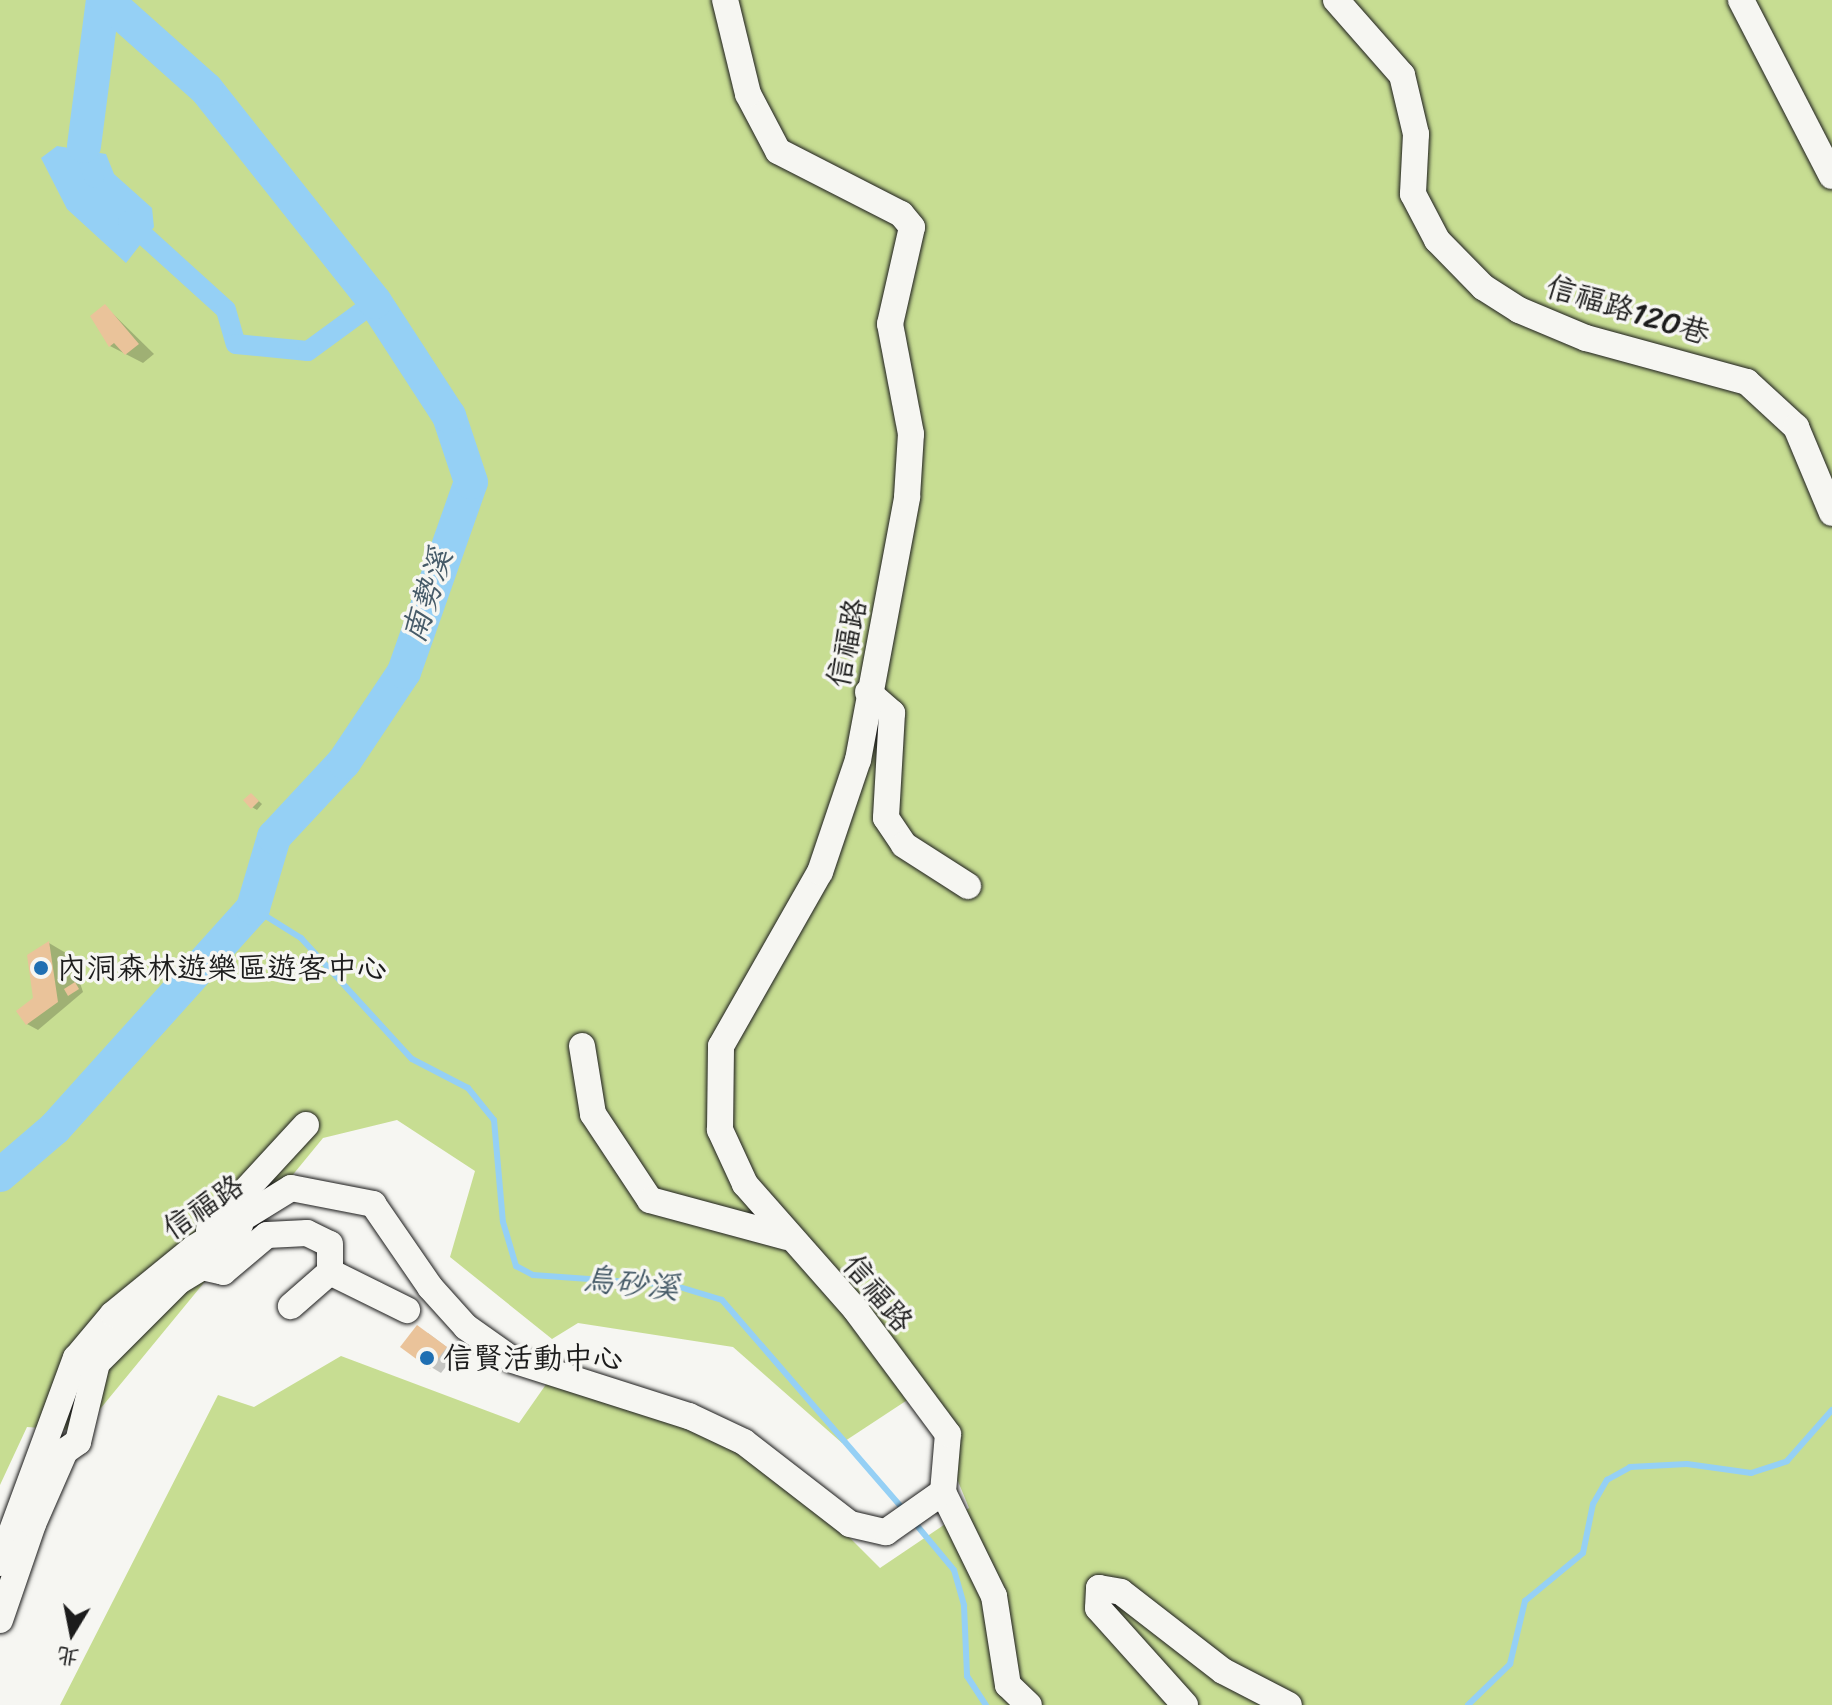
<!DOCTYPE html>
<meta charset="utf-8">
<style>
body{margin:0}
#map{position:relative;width:1832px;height:1705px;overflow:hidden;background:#f6f6f2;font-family:Sriracha,"LXGW WenKai TC",sans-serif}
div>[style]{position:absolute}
.green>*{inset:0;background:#c7dd92}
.water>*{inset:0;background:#95d0f5}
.shadow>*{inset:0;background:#0003}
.stream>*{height:6px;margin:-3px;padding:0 3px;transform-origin:3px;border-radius:3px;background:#95d0f5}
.canal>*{height:20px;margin:-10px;padding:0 10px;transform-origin:10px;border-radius:10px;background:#95d0f5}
.river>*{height:34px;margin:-17px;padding:0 17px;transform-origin:17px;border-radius:17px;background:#95d0f5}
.building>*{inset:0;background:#eac39a}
.roads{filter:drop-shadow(0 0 2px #1c1c1c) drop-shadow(0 0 2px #1c1c1c)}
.minor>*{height:26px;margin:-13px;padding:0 13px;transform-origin:13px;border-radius:13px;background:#f6f6f2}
.dots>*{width:22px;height:22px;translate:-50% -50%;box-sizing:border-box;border:4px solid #f6f6f2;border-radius:50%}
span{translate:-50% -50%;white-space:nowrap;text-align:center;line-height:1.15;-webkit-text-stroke:7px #f6f6f2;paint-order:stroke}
.street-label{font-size:30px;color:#1c1c1c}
.poi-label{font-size:30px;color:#1c1c1c}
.left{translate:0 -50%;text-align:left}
.water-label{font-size:32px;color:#465b68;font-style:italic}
.north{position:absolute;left:32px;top:1593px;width:80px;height:80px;-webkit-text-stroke:6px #f6f6f2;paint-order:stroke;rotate:190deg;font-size:22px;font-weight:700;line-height:32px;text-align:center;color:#1c1c1c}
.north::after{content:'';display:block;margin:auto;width:28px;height:36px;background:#1c1c1c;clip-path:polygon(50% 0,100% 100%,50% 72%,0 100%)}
</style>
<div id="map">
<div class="green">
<i style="clip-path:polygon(0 0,1832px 0,1832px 1705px,60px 1705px,218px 1395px,254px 1407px,341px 1356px,519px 1423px,554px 1373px,753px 1441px,880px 1568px,969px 1508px,921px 1391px,842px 1443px,733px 1347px,578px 1323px,552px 1339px,450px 1257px,475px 1171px,397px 1120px,323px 1138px,82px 1431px,27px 1427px,0 1485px)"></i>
</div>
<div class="water">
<i style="clip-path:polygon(57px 146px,106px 154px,114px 174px,152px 208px,154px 227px,126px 263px,67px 209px,41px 158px)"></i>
</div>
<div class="shadow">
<i style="clip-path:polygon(105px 306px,154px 354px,143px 363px,110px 346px)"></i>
<i style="clip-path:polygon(252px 795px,262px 804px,257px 810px,252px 807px)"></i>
<i style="clip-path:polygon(49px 943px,71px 956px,83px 992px,38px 1030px,27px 1024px)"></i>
<i style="clip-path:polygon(428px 1333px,456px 1354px,441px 1373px,431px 1367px)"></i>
</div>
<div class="stream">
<i style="left:253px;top:908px;width:57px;rotate:32deg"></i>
<i style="left:301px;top:938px;width:164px;rotate:47.5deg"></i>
<i style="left:412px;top:1059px;width:63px;rotate:27.4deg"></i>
<i style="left:468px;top:1088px;width:41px;rotate:50.9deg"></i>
<i style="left:494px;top:1120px;width:102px;rotate:85deg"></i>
<i style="left:503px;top:1222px;width:46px;rotate:73.5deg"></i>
<i style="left:516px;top:1266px;width:19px;rotate:28deg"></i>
<i style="left:533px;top:1275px;width:140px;rotate:4.1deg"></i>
<i style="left:673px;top:1285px;width:51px;rotate:17deg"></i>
<i style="left:722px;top:1300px;width:279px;rotate:49.1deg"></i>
<i style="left:914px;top:1522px;width:62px;rotate:50.2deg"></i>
<i style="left:954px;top:1570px;width:37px;rotate:74deg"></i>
<i style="left:964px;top:1606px;width:70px;rotate:87.5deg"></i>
<i style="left:967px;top:1676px;width:35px;rotate:57deg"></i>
<i style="left:1468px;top:1705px;width:59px;rotate:-44.3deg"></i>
<i style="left:1510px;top:1664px;width:65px;rotate:-76.6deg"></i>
<i style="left:1525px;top:1601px;width:75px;rotate:-39.6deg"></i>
<i style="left:1583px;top:1553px;width:50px;rotate:-78.5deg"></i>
<i style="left:1593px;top:1504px;width:28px;rotate:-60deg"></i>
<i style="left:1607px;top:1480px;width:26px;rotate:-29deg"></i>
<i style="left:1630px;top:1467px;width:57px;rotate:-3deg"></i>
<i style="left:1687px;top:1464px;width:65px;rotate:8deg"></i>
<i style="left:1751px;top:1473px;width:38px;rotate:-18deg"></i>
<i style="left:1787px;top:1461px;width:68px;rotate:-48.6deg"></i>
</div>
<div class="canal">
<i style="left:84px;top:146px;width:33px;rotate:72deg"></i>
<i style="left:128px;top:221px;width:132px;rotate:42.2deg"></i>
<i style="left:226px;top:310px;width:35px;rotate:74deg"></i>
<i style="left:236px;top:344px;width:72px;rotate:5.6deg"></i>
<i style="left:308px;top:351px;width:83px;rotate:-36.2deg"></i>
</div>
<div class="river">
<i style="left:84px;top:146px;width:147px;rotate:-82.6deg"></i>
<i style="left:0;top:1175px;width:72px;rotate:-40.5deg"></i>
<i style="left:55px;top:1128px;width:296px;rotate:-48deg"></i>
<i style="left:253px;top:908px;width:74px;rotate:-73.5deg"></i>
<i style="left:274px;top:837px;width:103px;rotate:-47deg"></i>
<i style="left:344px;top:762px;width:108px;rotate:-56.3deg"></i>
<i style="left:404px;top:672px;width:201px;rotate:-70.6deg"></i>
<i style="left:471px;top:482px;width:70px;rotate:-108.4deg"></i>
<i style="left:449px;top:416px;width:136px;rotate:-123deg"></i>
<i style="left:375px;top:302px;width:272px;rotate:-128.4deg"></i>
<i style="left:206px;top:89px;width:134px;rotate:-138.3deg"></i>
</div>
<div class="building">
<i style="clip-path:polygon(105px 304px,139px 344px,125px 355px,114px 343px,109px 347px,90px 316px)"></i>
<i style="clip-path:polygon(251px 793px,259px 801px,251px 809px,243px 800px)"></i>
<i style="clip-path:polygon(49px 941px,58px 1002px,26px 1025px,16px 1011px,33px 998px,27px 955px)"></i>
<i style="clip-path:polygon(75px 982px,79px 989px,68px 996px,64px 989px)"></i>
<i style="clip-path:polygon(417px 1325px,447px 1347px,430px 1369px,400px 1347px)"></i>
</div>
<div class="roads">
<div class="minor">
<i style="left:1336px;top:0;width:100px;rotate:48.7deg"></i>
<i style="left:1402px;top:75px;width:61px;rotate:76.7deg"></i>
<i style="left:1416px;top:134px;width:60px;rotate:92.9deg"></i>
<i style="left:1413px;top:194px;width:52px;rotate:62.4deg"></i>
<i style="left:1437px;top:240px;width:66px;rotate:45.6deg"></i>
<i style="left:1483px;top:287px;width:43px;rotate:32.6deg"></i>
<i style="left:1519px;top:310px;width:73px;rotate:22.7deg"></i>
<i style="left:1586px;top:338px;width:167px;rotate:15.3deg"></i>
<i style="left:1747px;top:382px;width:67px;rotate:42.6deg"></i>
<i style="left:1796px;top:427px;width:93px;rotate:67.3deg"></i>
<i style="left:1741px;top:0;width:198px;rotate:62.7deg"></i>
<i style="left:868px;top:692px;width:32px;rotate:41deg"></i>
<i style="left:892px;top:713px;width:105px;rotate:93.3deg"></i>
<i style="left:886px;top:818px;width:32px;rotate:56deg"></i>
<i style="left:904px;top:845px;width:76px;rotate:32.6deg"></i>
<i style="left:582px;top:1046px;width:69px;rotate:80.8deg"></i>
<i style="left:593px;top:1114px;width:103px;rotate:56.5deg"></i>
<i style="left:650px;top:1200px;width:142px;rotate:15.1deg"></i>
<i style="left:240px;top:1225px;width:28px;rotate:120deg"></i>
<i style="left:226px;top:1249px;width:30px;rotate:143deg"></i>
<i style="left:202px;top:1267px;width:22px;rotate:13deg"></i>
<i style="left:223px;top:1272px;width:57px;rotate:-40.1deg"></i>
<i style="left:267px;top:1235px;width:40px;rotate:-2.9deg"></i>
<i style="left:307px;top:1233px;width:25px;rotate:26deg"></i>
<i style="left:330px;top:1244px;width:28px;rotate:90deg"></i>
<i style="left:330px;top:1272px;width:52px;rotate:138.9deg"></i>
<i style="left:209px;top:1230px;width:143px;rotate:-47.3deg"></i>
<i style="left:330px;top:1272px;width:86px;rotate:26.3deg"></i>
<i style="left:943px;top:1492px;width:116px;rotate:63.9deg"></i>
<i style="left:994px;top:1596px;width:90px;rotate:81.1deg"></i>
<i style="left:1008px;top:1685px;width:29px;rotate:44deg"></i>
<i style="left:0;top:1563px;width:219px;rotate:-69.7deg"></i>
<i style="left:76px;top:1358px;width:57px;rotate:-49.9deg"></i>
<i style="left:113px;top:1314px;width:104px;rotate:-39.2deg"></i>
<i style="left:194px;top:1248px;width:114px;rotate:-31.7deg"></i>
<i style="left:291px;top:1188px;width:84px;rotate:11deg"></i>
<i style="left:373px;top:1204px;width:101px;rotate:55.5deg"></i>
<i style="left:430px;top:1287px;width:54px;rotate:48deg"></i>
<i style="left:466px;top:1327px;width:57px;rotate:35.1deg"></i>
<i style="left:513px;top:1360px;width:185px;rotate:17.7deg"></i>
<i style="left:689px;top:1416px;width:61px;rotate:25.3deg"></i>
<i style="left:744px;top:1442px;width:134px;rotate:37.7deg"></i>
<i style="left:850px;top:1524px;width:37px;rotate:13deg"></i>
<i style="left:886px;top:1532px;width:70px;rotate:-35.1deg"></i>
<i style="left:943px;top:1492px;width:58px;rotate:-85.1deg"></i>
<i style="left:948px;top:1434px;width:154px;rotate:-126.6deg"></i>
<i style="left:856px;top:1310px;width:168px;rotate:-131.4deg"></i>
<i style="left:745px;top:1184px;width:60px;rotate:-114.8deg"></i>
<i style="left:720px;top:1130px;width:84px;rotate:-89.3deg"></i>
<i style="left:721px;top:1046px;width:200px;rotate:-60.4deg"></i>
<i style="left:820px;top:872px;width:118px;rotate:-71.3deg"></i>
<i style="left:858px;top:760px;width:268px;rotate:-79.4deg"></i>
<i style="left:907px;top:497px;width:63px;rotate:-86.4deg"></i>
<i style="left:911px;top:434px;width:112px;rotate:-100.8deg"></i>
<i style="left:890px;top:324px;width:99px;rotate:-77.2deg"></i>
<i style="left:912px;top:227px;width:17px;rotate:-130deg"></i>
<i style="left:901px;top:214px;width:138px;rotate:-152.9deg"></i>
<i style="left:778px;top:151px;width:64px;rotate:-117.8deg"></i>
<i style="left:748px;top:94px;width:97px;rotate:-103.7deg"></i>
<i style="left:0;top:1620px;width:102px;rotate:-71deg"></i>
<i style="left:33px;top:1524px;width:80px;rotate:-66.3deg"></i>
<i style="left:65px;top:1451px;width:16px;rotate:-35deg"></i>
<i style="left:78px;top:1442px;width:81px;rotate:-76.5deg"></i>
<i style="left:97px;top:1363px;width:116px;rotate:-45deg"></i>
<i style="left:179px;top:1281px;width:27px;rotate:-31deg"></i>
<i style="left:1185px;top:1705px;width:130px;rotate:-131.9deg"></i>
<i style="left:1098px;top:1608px;width:20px;rotate:-87deg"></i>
<i style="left:1099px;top:1588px;width:22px;rotate:10deg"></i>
<i style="left:1121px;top:1592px;width:129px;rotate:37.8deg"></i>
<i style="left:1223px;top:1671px;width:74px;rotate:27.3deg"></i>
</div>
</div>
<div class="dots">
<i style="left:41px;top:968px;background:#1f6fb2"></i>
<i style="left:427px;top:1358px;background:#1f6fb2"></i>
</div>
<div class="street-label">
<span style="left:1628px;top:310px;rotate:17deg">信福路120巷</span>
<span style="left:847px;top:643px;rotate:-78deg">信福路</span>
<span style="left:203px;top:1207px;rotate:-34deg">信福路</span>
<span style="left:878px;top:1293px;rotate:50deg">信福路</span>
</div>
<div class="poi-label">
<span class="left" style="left:57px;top:968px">內洞森林遊樂區遊客中心</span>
<span class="left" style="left:443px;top:1358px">信賢活動中心</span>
</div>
<div class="water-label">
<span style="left:428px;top:596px;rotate:-72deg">南勢溪</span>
<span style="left:631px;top:1284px;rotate:6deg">烏砂溪</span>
</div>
<div class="north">北</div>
</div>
